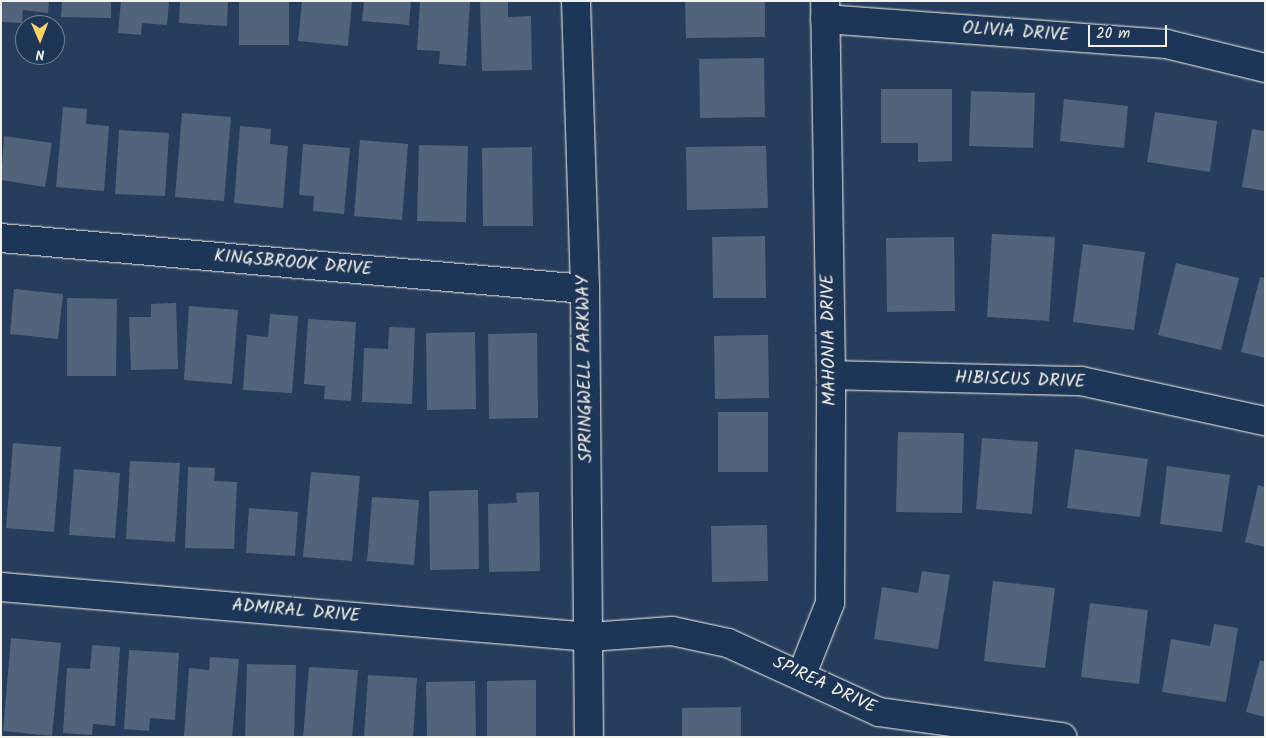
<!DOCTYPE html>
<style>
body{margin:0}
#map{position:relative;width:1266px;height:738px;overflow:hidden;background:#263d5d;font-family:Kalam,sans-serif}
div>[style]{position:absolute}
.building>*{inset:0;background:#52647b}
.roads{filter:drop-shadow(0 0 1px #f4f1e8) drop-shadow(0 0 1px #f4f1e8)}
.minor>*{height:28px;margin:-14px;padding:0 14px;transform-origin:14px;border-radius:14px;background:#1d3557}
.tertiary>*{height:28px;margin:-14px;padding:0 14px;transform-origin:14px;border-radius:14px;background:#1d3557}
span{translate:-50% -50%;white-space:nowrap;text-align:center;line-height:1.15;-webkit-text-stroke:5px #1d3557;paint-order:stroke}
.street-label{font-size:18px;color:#f4f1e8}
.frame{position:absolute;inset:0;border:2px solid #f4f1e8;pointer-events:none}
.north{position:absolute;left:15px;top:15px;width:50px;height:50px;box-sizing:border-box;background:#1d3557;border:1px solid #738091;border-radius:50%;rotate:179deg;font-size:14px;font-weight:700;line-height:20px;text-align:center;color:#f4f1e8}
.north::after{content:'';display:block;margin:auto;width:18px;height:22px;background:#ffd166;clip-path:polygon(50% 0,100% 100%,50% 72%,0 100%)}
.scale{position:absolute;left:1088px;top:25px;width:79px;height:22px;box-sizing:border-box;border:2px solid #f4f1e8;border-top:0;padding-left:6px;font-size:15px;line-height:18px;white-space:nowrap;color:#f4f1e8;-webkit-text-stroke:4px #1d3557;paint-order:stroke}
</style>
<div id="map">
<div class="building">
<i style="clip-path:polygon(1px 1px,49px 1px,48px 13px,23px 10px,22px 23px,1px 22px)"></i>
<i style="clip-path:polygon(62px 1px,111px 1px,111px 18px,61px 17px)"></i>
<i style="clip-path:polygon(121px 1px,169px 1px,167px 25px,142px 23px,141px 35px,118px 33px)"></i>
<i style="clip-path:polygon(180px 1px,228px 1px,227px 26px,179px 23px)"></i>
<i style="clip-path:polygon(239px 1px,289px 1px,289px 45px,239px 45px)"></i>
<i style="clip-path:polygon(302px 1px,352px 1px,348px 46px,298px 41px)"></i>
<i style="clip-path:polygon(364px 1px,411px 1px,409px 25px,362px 21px)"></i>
<i style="clip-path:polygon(420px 1px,470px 1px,466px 66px,439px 64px,440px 51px,417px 50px)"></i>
<i style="clip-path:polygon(480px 1px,508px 1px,508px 17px,531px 16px,532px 70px,482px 71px)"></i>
<i style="clip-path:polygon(685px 1px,765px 1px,765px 37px,686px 38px)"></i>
<i style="clip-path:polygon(764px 58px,765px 117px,700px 118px,699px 59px)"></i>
<i style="clip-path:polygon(881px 89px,952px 89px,952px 161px,918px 162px,918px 143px,881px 143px)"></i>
<i style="clip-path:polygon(971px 91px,1035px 93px,1033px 148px,969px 146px)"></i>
<i style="clip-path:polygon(1064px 99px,1128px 106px,1124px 148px,1060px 141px)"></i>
<i style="clip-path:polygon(63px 107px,87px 109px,86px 124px,109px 126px,104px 191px,56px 187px)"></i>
<i style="clip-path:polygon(1155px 112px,1217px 121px,1210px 172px,1147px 162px)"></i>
<i style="clip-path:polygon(182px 113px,231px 117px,224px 201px,175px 197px)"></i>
<i style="clip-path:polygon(240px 126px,271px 129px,270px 144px,288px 146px,283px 208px,234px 203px)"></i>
<i style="clip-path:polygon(1252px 129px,1265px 131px,1265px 191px,1242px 187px)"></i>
<i style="clip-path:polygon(119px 130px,169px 133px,165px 196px,115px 194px)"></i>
<i style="clip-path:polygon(4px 136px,52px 143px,45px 187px,1px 180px)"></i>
<i style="clip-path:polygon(360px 140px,408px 144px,402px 220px,354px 216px)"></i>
<i style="clip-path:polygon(303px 144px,350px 148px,344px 214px,313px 211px,314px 196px,299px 195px)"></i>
<i style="clip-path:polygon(419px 145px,468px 146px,466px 222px,417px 221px)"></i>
<i style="clip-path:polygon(766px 146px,768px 208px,687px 210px,686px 147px)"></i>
<i style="clip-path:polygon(532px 147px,533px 226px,483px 226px,482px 148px)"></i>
<i style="clip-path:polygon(992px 234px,1055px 237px,1049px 321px,987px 317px)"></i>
<i style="clip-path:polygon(765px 236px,766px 298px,713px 298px,712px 237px)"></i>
<i style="clip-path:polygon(954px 237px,955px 311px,887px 312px,886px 238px)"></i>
<i style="clip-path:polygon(1083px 244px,1145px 252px,1134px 330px,1073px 322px)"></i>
<i style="clip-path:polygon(1176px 263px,1239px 278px,1221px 350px,1158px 335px)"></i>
<i style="clip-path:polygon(1260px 277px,1265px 278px,1265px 358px,1241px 352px)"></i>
<i style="clip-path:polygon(14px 289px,63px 294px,58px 339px,10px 334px)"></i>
<i style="clip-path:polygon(67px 298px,117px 299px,116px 376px,67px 376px)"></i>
<i style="clip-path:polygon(176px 303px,178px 369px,131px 370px,129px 317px,151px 317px,151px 304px)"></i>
<i style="clip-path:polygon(189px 306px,238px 310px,232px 384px,184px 380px)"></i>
<i style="clip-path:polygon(270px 314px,298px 316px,292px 393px,243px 390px,247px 335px,268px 337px)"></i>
<i style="clip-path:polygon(308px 319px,356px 322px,351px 401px,324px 399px,325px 386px,304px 384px)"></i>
<i style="clip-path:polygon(389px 327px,415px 328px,412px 404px,362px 402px,364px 348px,388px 349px)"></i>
<i style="clip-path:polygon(475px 332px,476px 409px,427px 410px,426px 333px)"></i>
<i style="clip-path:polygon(537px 333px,538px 418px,489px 419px,488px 334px)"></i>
<i style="clip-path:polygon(768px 335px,769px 398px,715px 399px,714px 336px)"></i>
<i style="clip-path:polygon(718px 412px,768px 412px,768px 472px,718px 472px)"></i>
<i style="clip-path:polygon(898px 432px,964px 433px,962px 513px,896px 512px)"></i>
<i style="clip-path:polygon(982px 438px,1038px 442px,1032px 514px,976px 509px)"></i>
<i style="clip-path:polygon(13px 443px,61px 447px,54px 532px,6px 528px)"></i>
<i style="clip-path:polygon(1075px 449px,1148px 459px,1140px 517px,1067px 508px)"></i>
<i style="clip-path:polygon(130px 461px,180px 463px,175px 542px,126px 539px)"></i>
<i style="clip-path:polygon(1167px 466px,1230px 475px,1222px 532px,1160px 524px)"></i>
<i style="clip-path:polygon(188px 467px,215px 468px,214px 481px,237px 482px,234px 549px,185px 548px)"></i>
<i style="clip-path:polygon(74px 469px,120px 473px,115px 538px,69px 535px)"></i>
<i style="clip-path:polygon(311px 472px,360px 476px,352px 561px,303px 557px)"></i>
<i style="clip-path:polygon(1258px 485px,1265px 487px,1265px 547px,1245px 542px)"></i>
<i style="clip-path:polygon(478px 490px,479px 569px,430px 570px,429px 491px)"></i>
<i style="clip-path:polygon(539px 492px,540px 571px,489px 572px,488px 504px,517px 503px,516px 493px)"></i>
<i style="clip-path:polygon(372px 497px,419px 500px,414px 565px,367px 561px)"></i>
<i style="clip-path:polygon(249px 508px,298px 512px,295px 556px,246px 553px)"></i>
<i style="clip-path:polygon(767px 525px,768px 581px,712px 582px,711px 526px)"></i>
<i style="clip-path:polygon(922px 571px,950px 575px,938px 649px,874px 639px,882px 587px,918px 593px)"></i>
<i style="clip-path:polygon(993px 581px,1055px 588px,1045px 668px,984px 661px)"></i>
<i style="clip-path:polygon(1090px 603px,1148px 610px,1139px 684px,1081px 677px)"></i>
<i style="clip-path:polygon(1214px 624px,1238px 628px,1226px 702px,1162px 692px,1171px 639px,1210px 646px)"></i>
<i style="clip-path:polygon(11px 638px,61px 643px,52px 736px,3px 731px)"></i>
<i style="clip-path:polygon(92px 645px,120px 647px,115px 726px,93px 724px,92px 735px,63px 733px,67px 668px,90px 669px)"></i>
<i style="clip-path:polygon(129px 650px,179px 653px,175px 720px,150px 718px,149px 731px,124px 729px)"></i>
<i style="clip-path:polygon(210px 657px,239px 659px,232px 737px,184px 736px,189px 668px,209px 670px)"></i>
<i style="clip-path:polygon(1260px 660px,1265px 662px,1265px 717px,1246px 712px)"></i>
<i style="clip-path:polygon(247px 664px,296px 665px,294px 737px,245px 737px)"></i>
<i style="clip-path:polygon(309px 667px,358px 670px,352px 737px,303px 737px)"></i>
<i style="clip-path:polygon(368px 675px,417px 678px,413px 737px,364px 737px)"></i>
<i style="clip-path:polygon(536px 680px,536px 737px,487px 737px,487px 681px)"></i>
<i style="clip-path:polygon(475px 681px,476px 737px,427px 737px,426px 682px)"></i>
<i style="clip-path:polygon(741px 707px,741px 737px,682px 737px,682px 708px)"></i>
</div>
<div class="roads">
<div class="minor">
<i style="left:825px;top:19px;width:342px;rotate:4.2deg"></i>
<i style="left:1166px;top:44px;width:102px;rotate:13.6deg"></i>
<i style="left:1px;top:238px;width:586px;rotate:4.99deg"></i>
<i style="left:831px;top:375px;width:250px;rotate:1.4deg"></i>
<i style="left:1081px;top:381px;width:188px;rotate:12.3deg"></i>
<i style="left:1px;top:587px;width:591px;rotate:4.85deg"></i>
<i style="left:590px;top:637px;width:82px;rotate:-4.2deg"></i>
<i style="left:672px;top:631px;width:57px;rotate:12.1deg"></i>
<i style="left:728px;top:643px;width:166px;rotate:24.6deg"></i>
<i style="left:879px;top:712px;width:185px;rotate:7.8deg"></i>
<i style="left:802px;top:674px;width:76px;rotate:-68.5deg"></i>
<i style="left:830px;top:603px;width:228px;rotate:-89.7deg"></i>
<i style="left:831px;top:375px;width:374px;rotate:-90.9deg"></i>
</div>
<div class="tertiary">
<i style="left:576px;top:1px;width:288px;rotate:88.2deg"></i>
<i style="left:585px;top:289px;width:448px;rotate:89.5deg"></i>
</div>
</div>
<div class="street-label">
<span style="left:1016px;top:33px;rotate:4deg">OLIVIA DRIVE</span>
<span style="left:293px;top:264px;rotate:5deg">KINGSBROOK DRIVE</span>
<span style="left:830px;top:340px;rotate:-91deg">MAHONIA DRIVE</span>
<span style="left:586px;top:369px;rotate:-91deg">SPRINGWELL PARKWAY</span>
<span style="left:1020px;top:381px;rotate:2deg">HIBISCUS DRIVE</span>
<span style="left:296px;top:612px;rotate:5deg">ADMIRAL DRIVE</span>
<span style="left:824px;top:686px;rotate:25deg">SPIREA DRIVE</span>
</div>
<div class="frame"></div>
<div class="north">N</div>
<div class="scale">20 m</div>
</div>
